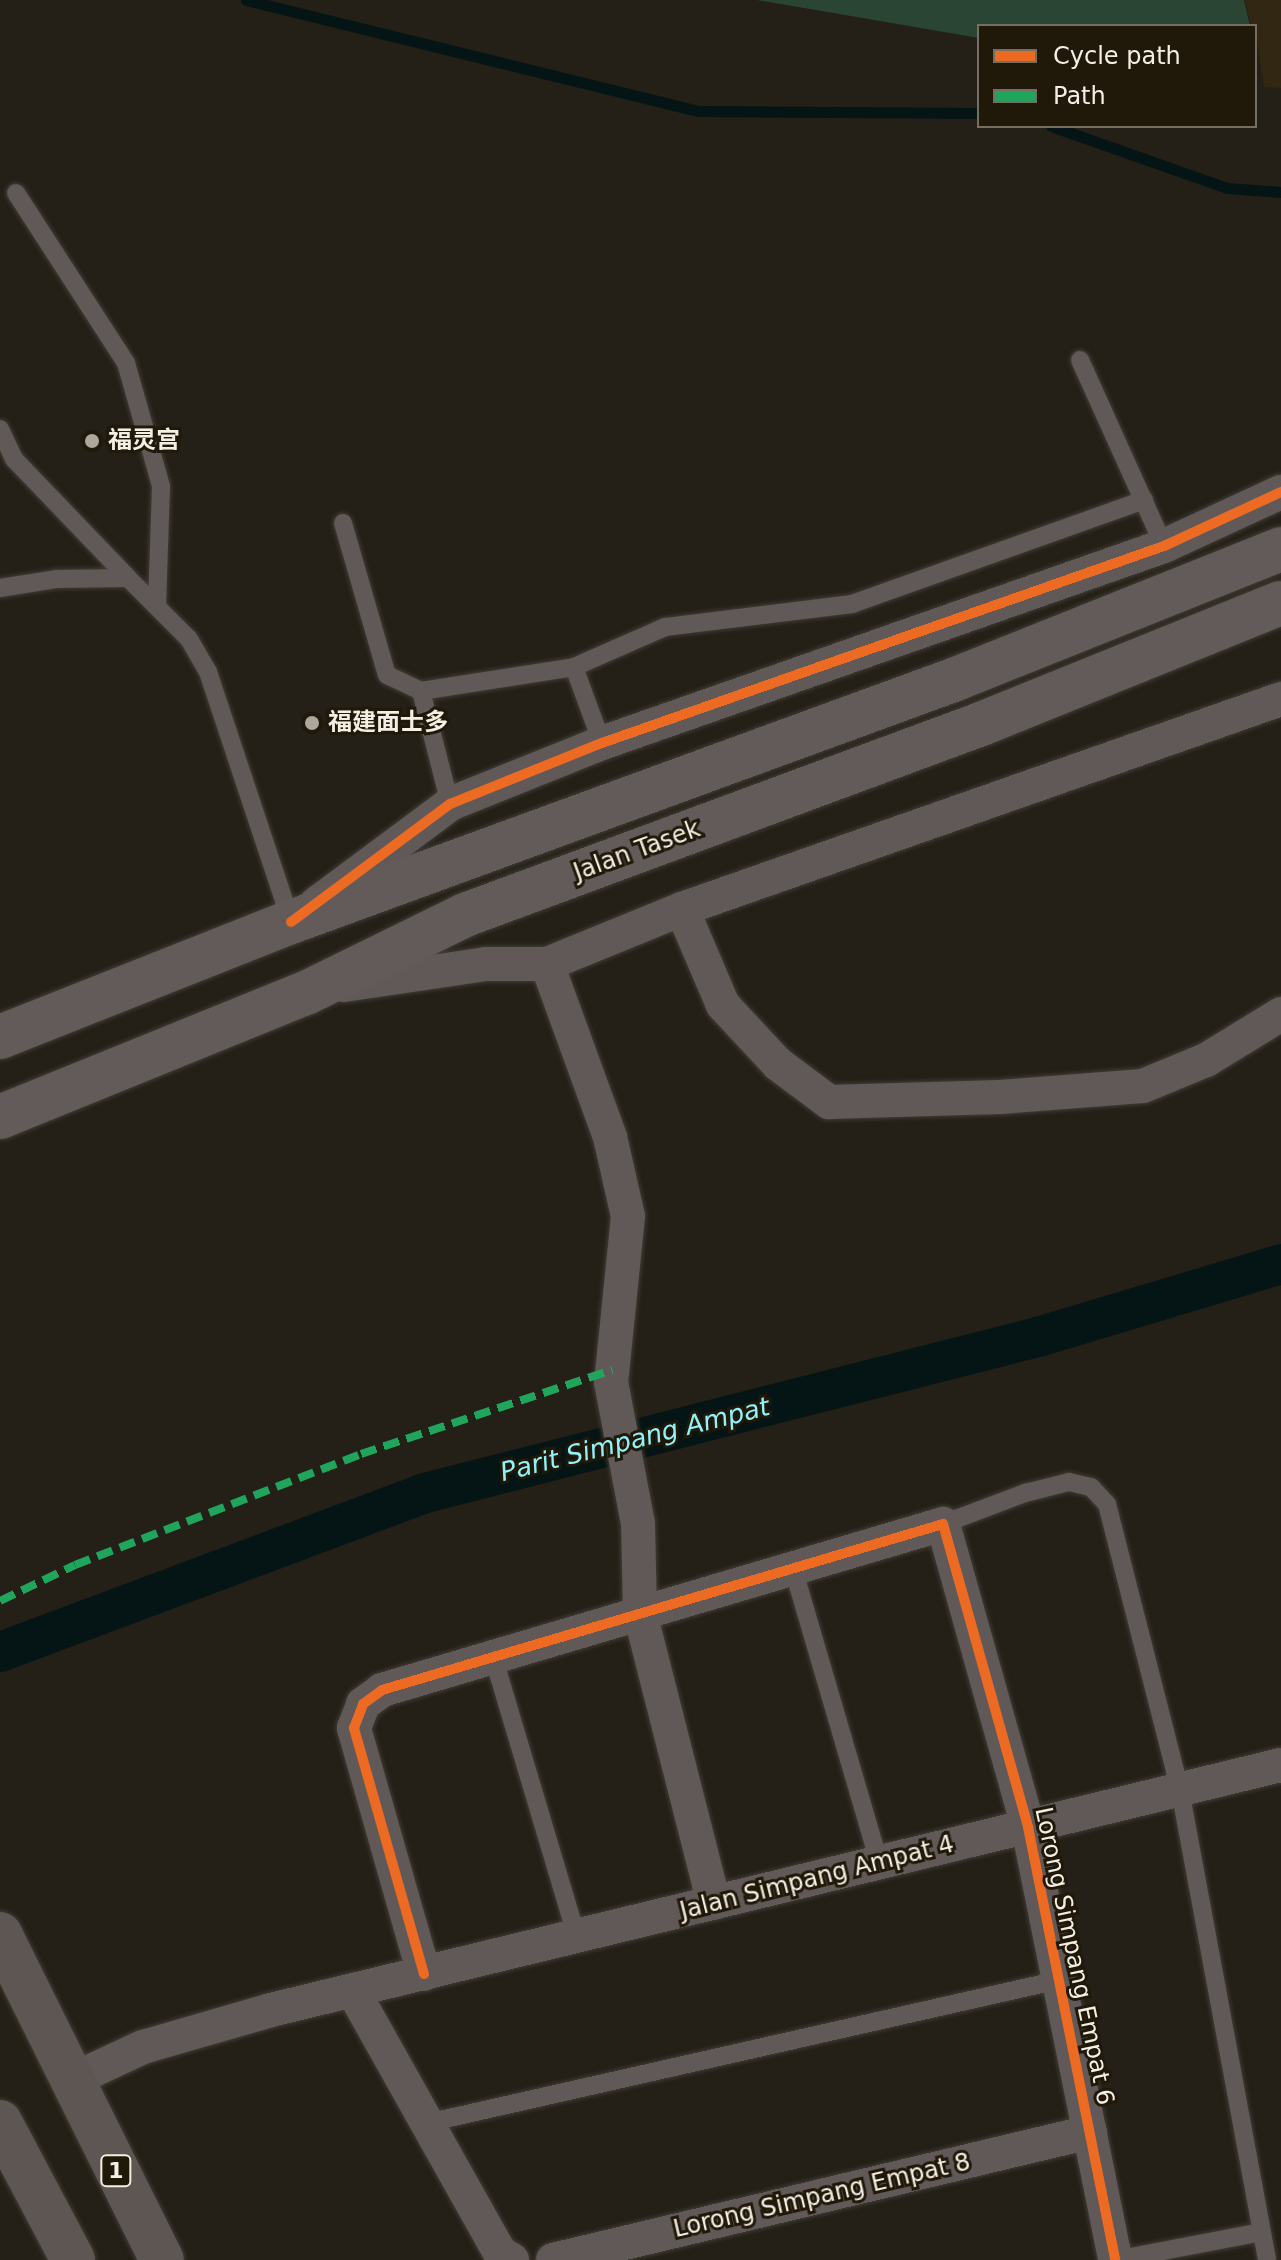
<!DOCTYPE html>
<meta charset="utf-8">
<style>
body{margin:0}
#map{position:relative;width:1281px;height:2260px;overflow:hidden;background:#242017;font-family:"DejaVu Sans","Noto Sans SC",sans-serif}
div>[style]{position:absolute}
.built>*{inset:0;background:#312713}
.green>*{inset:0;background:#2b4534}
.stream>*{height:11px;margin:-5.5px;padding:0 5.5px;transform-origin:5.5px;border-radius:5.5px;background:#051414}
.canal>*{height:40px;margin:-20px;padding:0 20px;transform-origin:20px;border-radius:20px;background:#051414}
.roads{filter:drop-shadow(0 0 2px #403c35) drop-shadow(0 0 2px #403c35)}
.lane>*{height:18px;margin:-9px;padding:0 9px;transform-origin:9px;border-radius:9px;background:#605958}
.street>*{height:34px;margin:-17px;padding:0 17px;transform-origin:17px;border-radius:17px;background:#605958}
.secondary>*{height:44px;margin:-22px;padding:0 22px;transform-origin:22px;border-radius:22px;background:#635b59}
.highway>*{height:44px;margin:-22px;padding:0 22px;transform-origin:22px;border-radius:22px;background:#5e5652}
.quiet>*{height:8px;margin-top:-4px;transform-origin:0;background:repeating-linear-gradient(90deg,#20a55d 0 16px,transparent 0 24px)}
.cycleway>*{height:10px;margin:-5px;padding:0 5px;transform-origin:5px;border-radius:5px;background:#ed6a23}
.dots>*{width:22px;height:22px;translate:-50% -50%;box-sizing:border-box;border:4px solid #201809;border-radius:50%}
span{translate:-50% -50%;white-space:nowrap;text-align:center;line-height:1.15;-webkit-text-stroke:6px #201809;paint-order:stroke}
.shield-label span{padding:2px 6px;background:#201809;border:2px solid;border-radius:6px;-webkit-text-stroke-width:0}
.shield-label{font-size:22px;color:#f4efe5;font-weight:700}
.poi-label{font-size:24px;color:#f4efe5;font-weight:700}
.left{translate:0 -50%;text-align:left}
.street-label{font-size:24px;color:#f4efe5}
.water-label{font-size:26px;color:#90f3fa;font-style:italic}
.legend{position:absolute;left:977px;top:24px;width:280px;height:104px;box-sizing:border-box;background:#201809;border:2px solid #756e61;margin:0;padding:10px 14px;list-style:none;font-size:24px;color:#f4efe5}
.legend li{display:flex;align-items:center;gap:16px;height:40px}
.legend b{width:40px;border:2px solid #756e61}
</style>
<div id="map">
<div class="built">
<i style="clip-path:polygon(1245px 0,1281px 0,1281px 88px,1264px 87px,1255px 26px,1251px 26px)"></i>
</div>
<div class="green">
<i style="clip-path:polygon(757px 0,1244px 0,1250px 26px,979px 26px,979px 38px)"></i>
</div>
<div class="stream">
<i style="left:246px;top:0;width:466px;rotate:13.8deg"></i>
<i style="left:699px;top:111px;width:280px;rotate:0.4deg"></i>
<i style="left:1051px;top:126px;width:187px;rotate:19.4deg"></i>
<i style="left:1227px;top:188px;width:54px;rotate:4.2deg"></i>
</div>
<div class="canal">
<i style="left:0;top:1652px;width:454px;rotate:-20.5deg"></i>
<i style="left:425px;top:1493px;width:633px;rotate:-14.28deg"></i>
<i style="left:1038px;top:1337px;width:254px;rotate:-16.7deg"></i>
</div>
<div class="roads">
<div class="lane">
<i style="left:16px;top:193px;width:202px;rotate:57.1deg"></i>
<i style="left:126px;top:363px;width:128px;rotate:74.1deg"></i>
<i style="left:161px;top:486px;width:121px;rotate:91.9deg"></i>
<i style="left:1080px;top:360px;width:204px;rotate:65.7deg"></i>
<i style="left:0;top:429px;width:33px;rotate:65deg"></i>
<i style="left:14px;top:459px;width:165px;rotate:46.2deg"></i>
<i style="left:343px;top:523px;width:158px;rotate:73.9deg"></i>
<i style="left:387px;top:675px;width:38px;rotate:25deg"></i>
<i style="left:421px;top:691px;width:155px;rotate:-8.9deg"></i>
<i style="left:574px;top:667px;width:99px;rotate:-23.7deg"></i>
<i style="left:665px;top:627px;width:188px;rotate:-7deg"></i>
<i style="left:852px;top:604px;width:310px;rotate:-19.6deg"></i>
<i style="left:0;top:588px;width:58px;rotate:-9deg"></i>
<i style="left:57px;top:579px;width:71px;rotate:-0.8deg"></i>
<i style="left:128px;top:578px;width:86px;rotate:45deg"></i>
<i style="left:189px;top:639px;width:38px;rotate:60deg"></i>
<i style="left:208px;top:672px;width:263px;rotate:71.6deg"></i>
<i style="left:574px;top:667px;width:81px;rotate:69.8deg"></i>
<i style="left:421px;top:691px;width:117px;rotate:75.6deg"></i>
<i style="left:943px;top:1524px;width:88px;rotate:-20.7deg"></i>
<i style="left:1025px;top:1493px;width:45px;rotate:-14deg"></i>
<i style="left:1069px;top:1482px;width:23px;rotate:13deg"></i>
<i style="left:1091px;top:1487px;width:23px;rotate:47deg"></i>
<i style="left:1107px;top:1504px;width:295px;rotate:75.7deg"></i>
<i style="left:1180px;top:1790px;width:478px;rotate:79.5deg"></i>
<i style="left:793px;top:1568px;width:307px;rotate:73.7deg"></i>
<i style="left:493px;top:1656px;width:293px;rotate:73.4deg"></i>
<i style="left:427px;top:2123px;width:648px;rotate:-12.75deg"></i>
<i style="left:1116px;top:2260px;width:148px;rotate:-10.9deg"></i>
</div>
<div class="street">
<i style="left:316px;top:904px;width:167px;rotate:-36.7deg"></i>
<i style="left:450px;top:804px;width:164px;rotate:-21.9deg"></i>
<i style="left:602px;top:743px;width:596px;rotate:-19.32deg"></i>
<i style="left:1164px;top:546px;width:129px;rotate:-24.8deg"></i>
<i style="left:682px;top:909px;width:104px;rotate:66.9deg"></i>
<i style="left:723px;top:1005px;width:81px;rotate:47deg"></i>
<i style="left:778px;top:1064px;width:64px;rotate:36.7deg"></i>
<i style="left:829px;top:1102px;width:171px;rotate:-1.7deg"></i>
<i style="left:1000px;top:1097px;width:143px;rotate:-4.4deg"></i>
<i style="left:1143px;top:1086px;width:68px;rotate:-22.4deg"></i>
<i style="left:1206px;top:1060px;width:88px;rotate:-31.5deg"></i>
<i style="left:547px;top:964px;width:184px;rotate:70deg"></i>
<i style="left:610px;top:1137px;width:81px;rotate:77.2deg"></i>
<i style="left:628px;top:1216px;width:167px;rotate:95.8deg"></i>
<i style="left:611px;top:1382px;width:144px;rotate:79.2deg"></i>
<i style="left:638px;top:1523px;width:90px;rotate:88.7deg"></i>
<i style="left:640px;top:1613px;width:299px;rotate:75.7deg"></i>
<i style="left:344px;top:985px;width:144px;rotate:-8.4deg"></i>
<i style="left:486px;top:964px;width:61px"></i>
<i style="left:547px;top:964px;width:146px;rotate:-22.2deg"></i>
<i style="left:682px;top:909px;width:635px;rotate:-19.32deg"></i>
<i style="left:424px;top:1974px;width:256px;rotate:-105.9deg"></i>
<i style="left:354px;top:1728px;width:26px;rotate:-69deg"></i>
<i style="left:363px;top:1704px;width:24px;rotate:-36deg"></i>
<i style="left:382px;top:1690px;width:585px;rotate:-16.48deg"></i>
<i style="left:943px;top:1524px;width:315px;rotate:74.3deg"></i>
<i style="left:1028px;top:1827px;width:442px;rotate:78.6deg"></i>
<i style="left:353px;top:1991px;width:300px;rotate:60.7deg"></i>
<i style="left:500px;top:2253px;width:14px;rotate:30deg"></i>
<i style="left:70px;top:2081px;width:81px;rotate:-25deg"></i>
<i style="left:143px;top:2047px;width:133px;rotate:-16.1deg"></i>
<i style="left:271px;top:2010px;width:1039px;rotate:-13.64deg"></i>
<i style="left:553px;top:2260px;width:552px;rotate:-13.41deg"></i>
</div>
<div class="secondary">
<i style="left:0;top:1037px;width:313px;rotate:-21.6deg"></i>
<i style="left:291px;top:922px;width:708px;rotate:-20.07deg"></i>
<i style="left:956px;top:679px;width:350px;rotate:-21.8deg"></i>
<i style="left:0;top:1117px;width:332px;rotate:-22.1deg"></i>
<i style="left:308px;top:992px;width:175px;rotate:-26.1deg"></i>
<i style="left:465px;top:915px;width:550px;rotate:-20.31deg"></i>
<i style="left:981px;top:724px;width:323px;rotate:-22deg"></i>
</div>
<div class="highway">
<i style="left:0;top:1934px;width:364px;rotate:63.6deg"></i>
<i style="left:0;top:2122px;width:156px;rotate:62.1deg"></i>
</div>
</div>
<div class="quiet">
<i style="left:0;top:1601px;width:83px;rotate:-25.6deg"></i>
<i style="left:75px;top:1565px;width:307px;rotate:-21.2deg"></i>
<i style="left:361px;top:1454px;width:265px;rotate:-18.5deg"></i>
</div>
<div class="cycleway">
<i style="left:291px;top:922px;width:198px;rotate:-36.6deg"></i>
<i style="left:450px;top:804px;width:164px;rotate:-21.9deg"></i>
<i style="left:602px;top:743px;width:596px;rotate:-19.32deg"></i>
<i style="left:1164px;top:546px;width:129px;rotate:-24.8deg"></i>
<i style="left:424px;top:1974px;width:256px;rotate:-105.9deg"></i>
<i style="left:354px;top:1728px;width:26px;rotate:-69deg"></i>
<i style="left:363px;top:1704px;width:24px;rotate:-36deg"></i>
<i style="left:382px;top:1690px;width:585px;rotate:-16.48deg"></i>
<i style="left:943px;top:1524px;width:315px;rotate:74.3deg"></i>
<i style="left:1028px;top:1827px;width:442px;rotate:78.6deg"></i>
</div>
<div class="dots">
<i style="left:92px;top:441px;background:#aba79d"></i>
<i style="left:312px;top:723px;background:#aba79d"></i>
</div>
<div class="shield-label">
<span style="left:116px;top:2171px">1</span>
</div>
<div class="poi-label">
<span class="left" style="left:108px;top:441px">福灵宫</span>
<span class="left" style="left:328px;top:723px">福建面士多</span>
</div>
<div class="street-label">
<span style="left:637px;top:851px;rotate:-20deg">Jalan Tasek</span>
<span style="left:817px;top:1878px;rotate:-14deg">Jalan Simpang Ampat 4</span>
<span style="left:1074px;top:1956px;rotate:78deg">Lorong Simpang Empat 6</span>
<span style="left:822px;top:2196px;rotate:-13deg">Lorong Simpang Empat 8</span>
</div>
<div class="water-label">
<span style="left:635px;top:1440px;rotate:-14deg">Parit Simpang Ampat</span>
</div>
<ul class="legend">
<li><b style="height:10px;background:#ed6a23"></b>Cycle path</li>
<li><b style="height:10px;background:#20a55d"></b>Path</li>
</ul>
</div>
